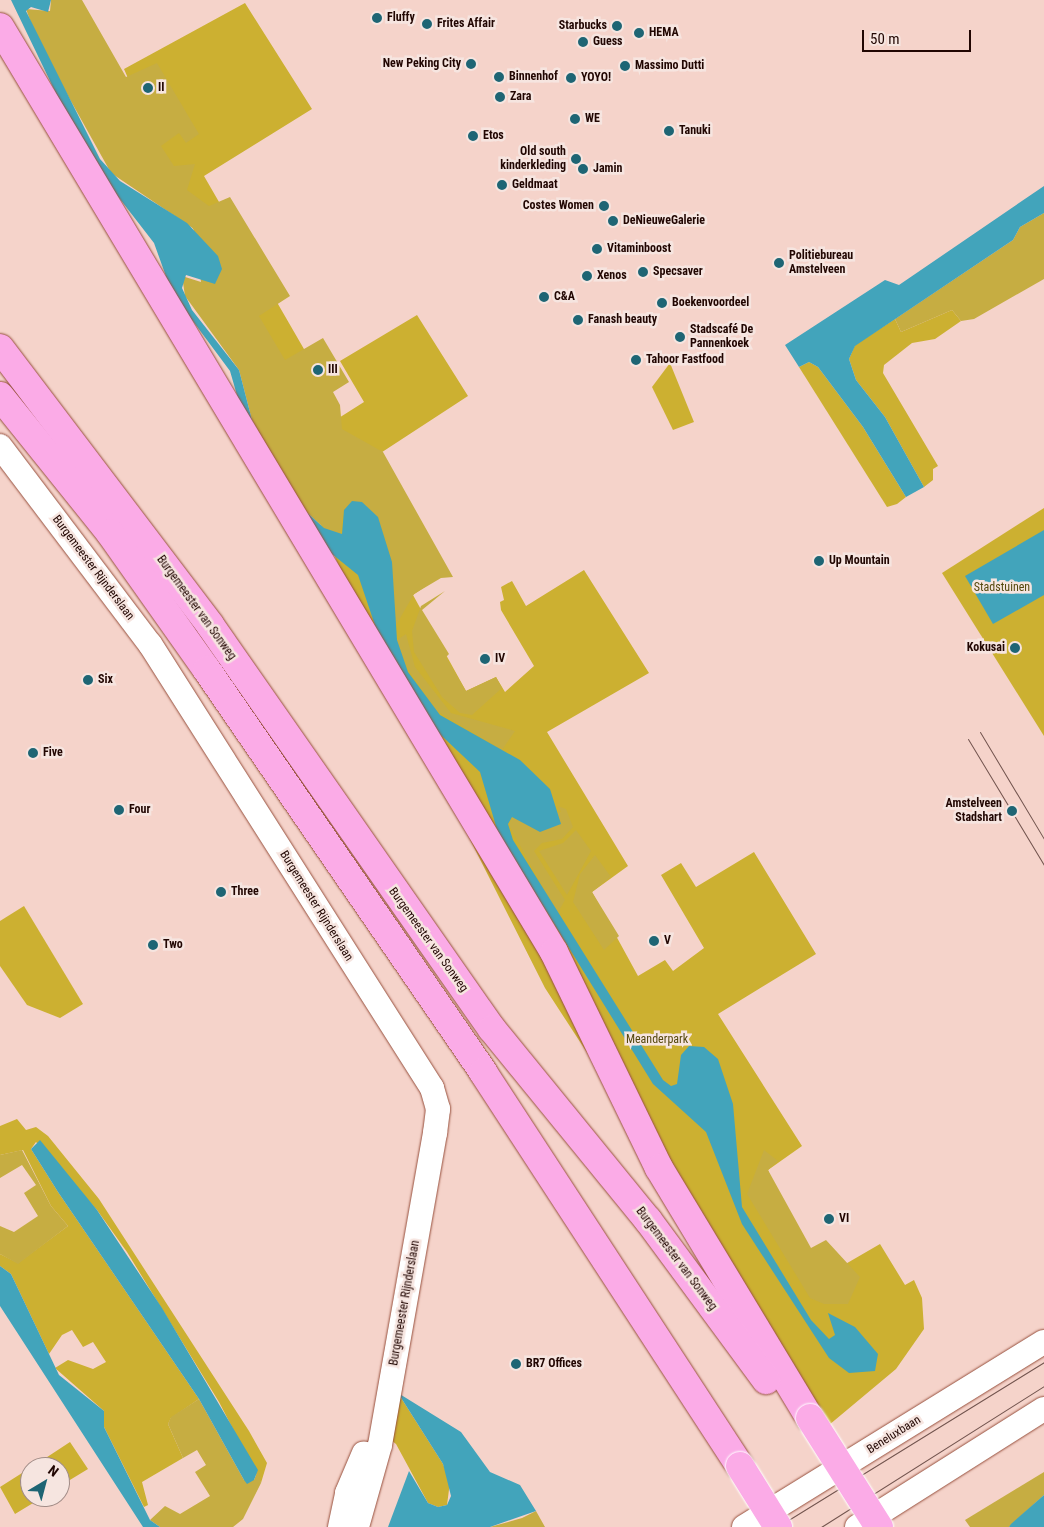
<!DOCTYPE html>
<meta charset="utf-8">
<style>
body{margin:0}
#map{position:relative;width:1044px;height:1527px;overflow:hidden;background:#f5d3ca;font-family:"Roboto Condensed",sans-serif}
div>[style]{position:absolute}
.green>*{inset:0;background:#ccb031}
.forest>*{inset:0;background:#c6ad42}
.water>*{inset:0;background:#42a4bb}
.roads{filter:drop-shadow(0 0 1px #97503d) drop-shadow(0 0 1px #97503d)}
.secondary>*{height:24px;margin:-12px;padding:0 12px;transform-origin:12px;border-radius:12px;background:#fff}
.motorway>*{height:28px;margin:-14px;padding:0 14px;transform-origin:14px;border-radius:14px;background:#fbabe7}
.tram>*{height:1px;margin:-0.5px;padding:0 0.5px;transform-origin:0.5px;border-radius:0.5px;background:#72544e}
.bridges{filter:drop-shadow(0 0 1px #fff) drop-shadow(0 0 1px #fff)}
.motorway-bridge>*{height:28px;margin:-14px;padding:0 14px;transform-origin:14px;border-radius:14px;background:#fbabe7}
.dots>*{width:14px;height:14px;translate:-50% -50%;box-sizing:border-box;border:2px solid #f6e5e0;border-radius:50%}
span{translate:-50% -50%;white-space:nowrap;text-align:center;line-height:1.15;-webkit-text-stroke:5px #f6e5e0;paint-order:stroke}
.poi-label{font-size:12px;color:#210602;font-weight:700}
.left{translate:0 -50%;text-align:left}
.right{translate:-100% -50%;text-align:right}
.street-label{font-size:12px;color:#210602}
.park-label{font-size:12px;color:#55480d}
.north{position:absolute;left:20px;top:1457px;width:50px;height:50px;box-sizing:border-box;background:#f6e5e0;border:1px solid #a18c87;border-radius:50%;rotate:37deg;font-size:14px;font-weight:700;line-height:20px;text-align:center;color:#210602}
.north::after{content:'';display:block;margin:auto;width:18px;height:22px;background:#1e6574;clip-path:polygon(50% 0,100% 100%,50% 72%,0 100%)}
.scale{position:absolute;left:862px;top:30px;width:109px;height:22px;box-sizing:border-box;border:2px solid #210602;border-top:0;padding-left:6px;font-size:15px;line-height:18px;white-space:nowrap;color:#210602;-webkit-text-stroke:4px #f6e5e0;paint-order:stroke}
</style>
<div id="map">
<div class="green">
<i style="clip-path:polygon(245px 3px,312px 109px,204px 176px,308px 356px,301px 442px,364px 402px,340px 361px,417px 315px,468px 396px,373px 458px,448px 571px,413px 595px,466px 691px,496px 677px,505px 692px,534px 666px,501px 610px,500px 602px,504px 600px,501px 587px,512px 581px,526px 606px,584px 570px,649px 673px,547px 732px,628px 866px,592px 892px,638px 976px,665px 960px,673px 971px,704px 948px,661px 875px,681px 863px,696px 887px,754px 852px,816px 954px,718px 1014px,802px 1146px,768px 1170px,811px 1284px,880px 1244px,905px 1285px,914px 1280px,922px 1298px,924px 1329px,896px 1369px,829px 1425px,545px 988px,380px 661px,124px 69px)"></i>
<i style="clip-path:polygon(952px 310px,961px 321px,935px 339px,912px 343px,884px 365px,883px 373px,938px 466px,933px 469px,933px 480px,924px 487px,885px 417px,856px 380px,849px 359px,855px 345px,895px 319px,901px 332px)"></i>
<i style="clip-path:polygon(809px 362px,818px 367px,863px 427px,906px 497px,897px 504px,887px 507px,799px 367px)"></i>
<i style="clip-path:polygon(670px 363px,694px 422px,673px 430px,652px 387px)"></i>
<i style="clip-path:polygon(1044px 508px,1044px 736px,942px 573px)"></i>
<i style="clip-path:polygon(24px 906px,83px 1004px,60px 1018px,27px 1005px,0 966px,0 921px)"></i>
<i style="clip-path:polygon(17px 1119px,26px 1130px,36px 1127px,48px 1136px,99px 1199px,249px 1431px,267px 1463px,261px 1483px,219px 1402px,127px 1252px,97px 1210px,36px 1142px,31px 1149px,58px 1192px,199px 1399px,171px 1418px,168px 1424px,183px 1458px,142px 1482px,148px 1505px,144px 1507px,104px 1427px,104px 1411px,55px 1368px,68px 1360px,93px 1369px,106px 1362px,93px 1342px,83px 1347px,72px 1330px,62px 1335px,49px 1354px,11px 1274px,0 1266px,0 1254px,18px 1263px,68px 1226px,51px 1206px,23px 1150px,0 1155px,0 1126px)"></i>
<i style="clip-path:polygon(398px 1393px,443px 1464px,450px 1482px,447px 1505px,438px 1507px,428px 1503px,396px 1444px,387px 1437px)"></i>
<i style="clip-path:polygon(70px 1442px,88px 1469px,60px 1486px,60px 1467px,32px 1467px)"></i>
<i style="clip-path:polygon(30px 1468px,30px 1497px,43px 1497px,15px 1514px,0 1487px)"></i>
</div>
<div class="forest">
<i style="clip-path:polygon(51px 0,82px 0,126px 77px,157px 63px,199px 134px,186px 143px,179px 133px,161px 146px,174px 166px,195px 164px,187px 190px,209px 206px,230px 197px,290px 296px,259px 316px,285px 360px,323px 338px,349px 382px,333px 392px,340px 405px,342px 429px,383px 452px,453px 577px,441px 578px,414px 594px,395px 627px,392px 562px,378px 517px,352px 501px,343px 514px,340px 535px,324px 528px,300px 506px,252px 420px,239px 370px,185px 296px,182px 276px,201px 282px,194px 229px,111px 173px,38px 42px,26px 9px,50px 11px)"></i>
<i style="clip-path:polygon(1044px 213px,1044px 279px,974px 319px,961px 321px,952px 310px,901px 332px,895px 319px,1013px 240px,1020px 227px)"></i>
<i style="clip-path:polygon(445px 591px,422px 610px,449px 654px,446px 657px,466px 691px,496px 677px,502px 688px,472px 715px,460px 713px,442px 697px,414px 652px,412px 631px,421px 606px)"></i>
<i style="clip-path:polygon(406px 634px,415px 667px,451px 713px,515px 731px,502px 750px,435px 710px,403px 662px,397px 640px)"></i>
<i style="clip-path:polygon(558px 806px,566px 809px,573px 827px,562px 839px,542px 843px,534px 851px,565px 900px,557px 914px,509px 825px,512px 817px,524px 821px,561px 812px)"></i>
<i style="clip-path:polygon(576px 830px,591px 851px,567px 895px,539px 851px,563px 843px)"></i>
<i style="clip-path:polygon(595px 855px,611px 877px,592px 892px,619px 936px,604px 950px,573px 902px,580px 874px)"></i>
<i style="clip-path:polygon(22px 1150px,51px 1206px,68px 1226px,18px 1264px,0 1254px,0 1226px,14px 1232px,38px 1216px,24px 1193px,36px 1185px,22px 1165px,0 1178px,0 1155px)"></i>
<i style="clip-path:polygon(764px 1150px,778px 1161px,768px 1170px,811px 1248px,826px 1240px,860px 1277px,848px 1304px,824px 1304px,810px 1298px,747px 1194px)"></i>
<i style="clip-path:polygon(199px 1399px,244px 1480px,254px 1480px,258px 1470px,261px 1483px,243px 1519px,233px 1527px,160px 1527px,150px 1520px,165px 1506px,180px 1514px,210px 1496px,195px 1472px,206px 1465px,197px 1450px,183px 1458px,168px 1424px,171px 1417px)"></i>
<i style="clip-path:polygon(1044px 1472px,1044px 1495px,1009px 1527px,970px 1527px,965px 1520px)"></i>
<i style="clip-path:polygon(536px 1511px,545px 1527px,490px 1527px,522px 1518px)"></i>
</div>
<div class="water">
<i style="clip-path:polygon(11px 0,51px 0,48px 12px,31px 7px,26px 11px,100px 159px,120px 181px,187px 223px,218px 256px,222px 269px,215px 284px,186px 275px,182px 288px,192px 310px,239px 370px,252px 420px,265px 445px,300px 506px,324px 528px,342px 534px,344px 510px,352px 501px,362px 502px,378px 517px,392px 562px,397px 640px,408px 672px,440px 715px,520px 760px,550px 789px,561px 824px,540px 832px,512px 817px,508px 824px,513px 840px,663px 1080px,671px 1086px,677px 1084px,681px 1055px,689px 1046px,704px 1047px,718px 1059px,733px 1104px,742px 1207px,811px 1320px,829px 1339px,835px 1335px,828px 1313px,855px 1327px,878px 1354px,875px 1371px,849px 1373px,829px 1358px,742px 1224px,706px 1132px,653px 1084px,498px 833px,480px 772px,427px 722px,383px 649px,358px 575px,332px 554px,245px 423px,230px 371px,172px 293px,154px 243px,106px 181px,64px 110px)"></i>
<i style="clip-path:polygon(1044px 186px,1044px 213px,1020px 227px,1013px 240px,855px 346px,849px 359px,856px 380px,885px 417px,924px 487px,906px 497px,863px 427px,818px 367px,809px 362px,799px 367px,785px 345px,885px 280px,899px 285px)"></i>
<i style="clip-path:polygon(1044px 530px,1044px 595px,993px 624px,965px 576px)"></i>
<i style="clip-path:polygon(40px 1140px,97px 1210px,162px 1308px,258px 1470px,254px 1480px,247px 1484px,244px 1480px,199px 1399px,58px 1192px,31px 1149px)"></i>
<i style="clip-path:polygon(0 1266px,11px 1274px,59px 1375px,104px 1411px,104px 1427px,150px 1520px,160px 1527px,143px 1527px,0 1306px)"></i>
<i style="clip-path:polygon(398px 1393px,461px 1432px,490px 1472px,520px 1485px,536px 1511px,490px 1527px,388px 1527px,409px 1471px,428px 1503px,438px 1507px,447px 1505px,451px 1496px,443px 1464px)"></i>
<i style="clip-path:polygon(1044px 1495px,1044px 1527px,1009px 1527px,1011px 1524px)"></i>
</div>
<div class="roads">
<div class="secondary">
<i style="left:0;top:446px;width:248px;rotate:52.9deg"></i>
<i style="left:150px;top:644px;width:526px;rotate:57.58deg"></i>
<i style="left:432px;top:1088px;width:22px;rotate:74deg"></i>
<i style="left:438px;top:1109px;width:24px;rotate:97deg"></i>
<i style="left:435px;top:1133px;width:317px;rotate:100deg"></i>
<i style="left:380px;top:1445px;width:85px;rotate:105.7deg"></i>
<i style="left:340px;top:1527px;width:35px;rotate:-78deg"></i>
<i style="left:347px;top:1493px;width:43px;rotate:-67deg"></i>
<i style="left:744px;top:1527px;width:352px;rotate:-31.7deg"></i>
<i style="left:857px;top:1527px;width:221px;rotate:-32.3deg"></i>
</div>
<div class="motorway">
<i style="left:0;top:27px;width:1078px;rotate:59.08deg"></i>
<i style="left:554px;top:952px;width:240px;rotate:64.1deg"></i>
<i style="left:659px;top:1168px;width:292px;rotate:58.9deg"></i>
<i style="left:0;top:348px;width:348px;rotate:52.8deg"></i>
<i style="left:210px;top:625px;width:493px;rotate:55.1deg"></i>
<i style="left:492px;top:1029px;width:247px;rotate:50.8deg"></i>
<i style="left:648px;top:1220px;width:199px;rotate:53.6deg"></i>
<i style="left:0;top:396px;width:176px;rotate:51.2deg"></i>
<i style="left:110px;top:533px;width:168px;rotate:54.7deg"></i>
<i style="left:207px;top:670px;width:488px;rotate:55.5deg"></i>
<i style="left:483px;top:1072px;width:470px;rotate:56.9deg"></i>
</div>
</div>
<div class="tram">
<i style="left:980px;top:732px;width:125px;rotate:59.1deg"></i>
<i style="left:968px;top:739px;width:147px;rotate:58.9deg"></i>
<i style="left:777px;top:1527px;width:314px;rotate:-31.7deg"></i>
<i style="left:821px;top:1527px;width:264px;rotate:-32.3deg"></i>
</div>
<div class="bridges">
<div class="motorway-bridge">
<i style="left:810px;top:1418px;width:129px;rotate:57.7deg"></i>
<i style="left:740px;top:1466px;width:72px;rotate:58.1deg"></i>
</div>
</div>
<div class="dots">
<i style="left:377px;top:18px;background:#1e6574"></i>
<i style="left:427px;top:24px;background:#1e6574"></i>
<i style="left:617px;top:26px;background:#1e6574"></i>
<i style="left:639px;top:33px;background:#1e6574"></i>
<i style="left:583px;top:42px;background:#1e6574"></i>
<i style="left:471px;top:64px;background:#1e6574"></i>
<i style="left:625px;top:66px;background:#1e6574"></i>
<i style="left:499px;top:77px;background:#1e6574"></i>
<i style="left:571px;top:78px;background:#1e6574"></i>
<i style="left:148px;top:88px;background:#1e6574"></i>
<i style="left:500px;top:97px;background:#1e6574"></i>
<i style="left:575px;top:119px;background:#1e6574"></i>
<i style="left:669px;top:131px;background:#1e6574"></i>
<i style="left:473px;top:136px;background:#1e6574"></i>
<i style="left:576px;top:159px;background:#1e6574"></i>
<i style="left:583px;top:169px;background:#1e6574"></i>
<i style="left:502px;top:185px;background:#1e6574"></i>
<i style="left:604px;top:206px;background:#1e6574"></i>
<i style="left:613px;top:221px;background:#1e6574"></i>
<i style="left:597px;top:249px;background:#1e6574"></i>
<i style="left:779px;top:263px;background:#1e6574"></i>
<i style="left:643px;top:272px;background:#1e6574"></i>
<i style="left:587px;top:276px;background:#1e6574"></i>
<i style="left:544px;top:297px;background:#1e6574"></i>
<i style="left:662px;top:303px;background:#1e6574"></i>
<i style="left:578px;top:320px;background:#1e6574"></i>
<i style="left:680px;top:337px;background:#1e6574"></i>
<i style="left:636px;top:360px;background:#1e6574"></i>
<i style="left:318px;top:370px;background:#1e6574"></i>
<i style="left:819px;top:561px;background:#1e6574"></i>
<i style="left:1015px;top:648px;background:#1e6574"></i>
<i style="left:485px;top:659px;background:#1e6574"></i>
<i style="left:88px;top:680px;background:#1e6574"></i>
<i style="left:33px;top:753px;background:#1e6574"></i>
<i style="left:119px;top:810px;background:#1e6574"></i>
<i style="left:1012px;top:811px;background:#1e6574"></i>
<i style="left:221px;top:892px;background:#1e6574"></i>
<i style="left:654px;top:941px;background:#1e6574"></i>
<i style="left:153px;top:945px;background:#1e6574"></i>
<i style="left:829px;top:1219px;background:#1e6574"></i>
<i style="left:516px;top:1364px;background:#1e6574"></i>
</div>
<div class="poi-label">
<span class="left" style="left:387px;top:18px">Fluffy</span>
<span class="left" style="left:437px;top:24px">Frites Affair</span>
<span class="right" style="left:607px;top:26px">Starbucks</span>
<span class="left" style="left:649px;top:33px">HEMA</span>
<span class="left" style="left:593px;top:42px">Guess</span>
<span class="right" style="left:461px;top:64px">New Peking City</span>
<span class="left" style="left:635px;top:66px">Massimo Dutti</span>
<span class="left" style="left:509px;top:77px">Binnenhof</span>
<span class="left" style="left:581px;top:78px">YOYO!</span>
<span class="left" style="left:158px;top:88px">II</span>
<span class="left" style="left:510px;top:97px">Zara</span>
<span class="left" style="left:585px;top:119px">WE</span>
<span class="left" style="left:679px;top:131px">Tanuki</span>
<span class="left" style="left:483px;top:136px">Etos</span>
<span class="right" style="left:566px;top:159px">Old south<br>kinderkleding</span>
<span class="left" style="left:593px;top:169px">Jamin</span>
<span class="left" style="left:512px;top:185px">Geldmaat</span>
<span class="right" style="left:594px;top:206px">Costes Women</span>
<span class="left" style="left:623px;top:221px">DeNieuweGalerie</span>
<span class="left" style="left:607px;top:249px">Vitaminboost</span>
<span class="left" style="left:789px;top:263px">Politiebureau<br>Amstelveen</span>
<span class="left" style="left:653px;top:272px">Specsaver</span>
<span class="left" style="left:597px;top:276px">Xenos</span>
<span class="left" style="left:554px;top:297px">C&amp;A</span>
<span class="left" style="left:672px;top:303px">Boekenvoordeel</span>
<span class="left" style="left:588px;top:320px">Fanash beauty</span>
<span class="left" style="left:690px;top:337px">Stadscafé De<br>Pannenkoek</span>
<span class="left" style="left:646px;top:360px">Tahoor Fastfood</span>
<span class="left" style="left:328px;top:370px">III</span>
<span class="left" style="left:829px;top:561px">Up Mountain</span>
<span class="right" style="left:1005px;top:648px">Kokusai</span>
<span class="left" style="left:495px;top:659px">IV</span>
<span class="left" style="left:98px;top:680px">Six</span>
<span class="left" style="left:43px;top:753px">Five</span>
<span class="right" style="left:1002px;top:811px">Amstelveen<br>Stadshart</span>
<span class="left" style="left:129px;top:810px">Four</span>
<span class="left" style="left:231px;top:892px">Three</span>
<span class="left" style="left:664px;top:941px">V</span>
<span class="left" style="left:163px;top:945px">Two</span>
<span class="left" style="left:839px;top:1219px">VI</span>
<span class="left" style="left:526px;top:1364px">BR7 Offices</span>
</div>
<div class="street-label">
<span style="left:93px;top:568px;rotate:53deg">Burgemeester Rijnderslaan</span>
<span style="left:196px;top:608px;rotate:54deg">Burgemeester van Sonweg</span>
<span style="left:316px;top:906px;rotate:58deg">Burgemeester Rijnderslaan</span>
<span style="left:428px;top:940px;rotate:54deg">Burgemeester van Sonweg</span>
<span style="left:676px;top:1259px;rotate:53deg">Burgemeester van Sonweg</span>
<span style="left:405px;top:1303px;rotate:-80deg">Burgemeester Rijnderslaan</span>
<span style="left:894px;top:1435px;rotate:-32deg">Beneluxbaan</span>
</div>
<div class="park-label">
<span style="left:1002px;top:588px">Stadstuinen</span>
<span style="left:657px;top:1040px">Meanderpark</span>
</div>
<div class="north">N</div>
<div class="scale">50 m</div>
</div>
